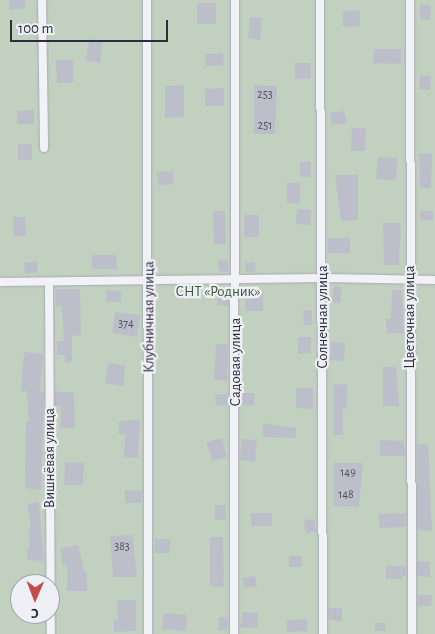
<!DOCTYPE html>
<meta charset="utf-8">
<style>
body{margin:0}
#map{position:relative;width:435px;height:634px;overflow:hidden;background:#dfe1e7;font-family:"Alegreya Sans",sans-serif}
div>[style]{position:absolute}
.green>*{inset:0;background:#c2d0c0}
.building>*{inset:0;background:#bcbfc9}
.roads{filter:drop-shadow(0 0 1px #a8abb4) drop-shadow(0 0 1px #a8abb4)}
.minor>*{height:8px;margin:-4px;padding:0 4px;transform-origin:4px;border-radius:4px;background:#f1f2f5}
span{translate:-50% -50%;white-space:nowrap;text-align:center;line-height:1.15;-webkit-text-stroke:4.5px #eef0f5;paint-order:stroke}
.number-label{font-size:12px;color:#4e5260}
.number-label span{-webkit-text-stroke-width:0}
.park-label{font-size:15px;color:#395737}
.street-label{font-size:15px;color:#292d3d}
.north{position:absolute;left:10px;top:574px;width:50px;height:50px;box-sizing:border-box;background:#eef0f5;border:1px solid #9fa2ab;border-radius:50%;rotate:181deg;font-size:14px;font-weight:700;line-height:20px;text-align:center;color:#292d3d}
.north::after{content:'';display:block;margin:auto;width:18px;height:22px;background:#c34c4d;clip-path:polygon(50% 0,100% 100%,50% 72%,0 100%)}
.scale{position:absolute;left:10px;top:20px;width:158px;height:22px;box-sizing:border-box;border:2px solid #292d3d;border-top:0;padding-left:6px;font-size:15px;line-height:18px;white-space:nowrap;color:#292d3d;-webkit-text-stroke:4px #eef0f5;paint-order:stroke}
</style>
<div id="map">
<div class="green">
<i style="clip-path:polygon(evenodd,0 0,435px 0,435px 634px,0 634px,0 0,20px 584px,50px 584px,50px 614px,20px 614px,20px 584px)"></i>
</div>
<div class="building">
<i style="clip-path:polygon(9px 0,25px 0,25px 8px,10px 10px)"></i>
<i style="clip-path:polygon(197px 3px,216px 3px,216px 24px,197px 24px)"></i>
<i style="clip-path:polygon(420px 4px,431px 5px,430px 20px,420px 19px)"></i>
<i style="clip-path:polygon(360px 10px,360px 26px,343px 27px,343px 11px)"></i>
<i style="clip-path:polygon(250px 17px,262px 18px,260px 40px,248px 38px)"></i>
<i style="clip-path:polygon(89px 39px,103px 41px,100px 63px,86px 61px)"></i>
<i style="clip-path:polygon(374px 49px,401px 49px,401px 64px,373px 63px)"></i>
<i style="clip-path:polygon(223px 53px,224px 65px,206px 66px,205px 54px)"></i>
<i style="clip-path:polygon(56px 60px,73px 60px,73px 83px,57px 83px)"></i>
<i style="clip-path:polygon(295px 63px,311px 63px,311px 78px,295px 79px)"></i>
<i style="clip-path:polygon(420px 75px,431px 76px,430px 90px,419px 89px)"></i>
<i style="clip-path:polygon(184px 85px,184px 117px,165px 118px,165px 86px)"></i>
<i style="clip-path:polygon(254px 85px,277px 86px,275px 134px,254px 134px)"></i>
<i style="clip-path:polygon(224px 88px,224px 106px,205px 106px,205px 89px)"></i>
<i style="clip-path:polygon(34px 110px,34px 124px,17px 124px,17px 111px)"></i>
<i style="clip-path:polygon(344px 111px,347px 123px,332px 125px,330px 113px)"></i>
<i style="clip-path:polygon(352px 128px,366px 128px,365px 151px,351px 151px)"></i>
<i style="clip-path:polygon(18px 144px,32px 144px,32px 160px,18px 160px)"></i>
<i style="clip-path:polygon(419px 153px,432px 154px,431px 188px,420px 188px)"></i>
<i style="clip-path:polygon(378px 157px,397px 158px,396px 180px,376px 179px)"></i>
<i style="clip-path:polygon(300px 162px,311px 162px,311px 177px,300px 176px)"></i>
<i style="clip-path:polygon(173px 171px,174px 184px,158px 185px,157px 172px)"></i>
<i style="clip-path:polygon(335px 175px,358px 175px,358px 220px,341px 221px)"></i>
<i style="clip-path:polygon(287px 183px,300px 183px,300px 204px,287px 203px)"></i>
<i style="clip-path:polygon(297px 209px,312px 210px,310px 225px,296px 224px)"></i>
<i style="clip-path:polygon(213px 211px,225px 211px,226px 244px,214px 244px)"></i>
<i style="clip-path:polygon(420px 211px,433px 211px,433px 220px,420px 220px)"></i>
<i style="clip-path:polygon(244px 215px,259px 215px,259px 237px,244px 237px)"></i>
<i style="clip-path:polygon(13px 217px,25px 217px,26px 236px,14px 236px)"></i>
<i style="clip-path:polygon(383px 223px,401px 223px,399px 265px,384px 265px)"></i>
<i style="clip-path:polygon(328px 238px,350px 238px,350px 253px,328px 253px)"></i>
<i style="clip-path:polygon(92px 255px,116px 255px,117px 269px,92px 269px)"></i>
<i style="clip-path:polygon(227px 260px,229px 271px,220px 272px,218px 261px)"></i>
<i style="clip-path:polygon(37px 261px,38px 272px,25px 274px,24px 263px)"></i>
<i style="clip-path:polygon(255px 262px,256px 271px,246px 272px,245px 263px)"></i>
<i style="clip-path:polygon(334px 286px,342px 287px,340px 303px,332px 302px)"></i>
<i style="clip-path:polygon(218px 288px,229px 288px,229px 306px,217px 305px)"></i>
<i style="clip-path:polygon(56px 289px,80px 289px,81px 335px,72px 336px,72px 362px,65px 363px,65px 355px,57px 355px,57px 341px,64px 341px,62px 306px,56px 306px)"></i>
<i style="clip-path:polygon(106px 290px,121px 291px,121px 302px,106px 302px)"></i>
<i style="clip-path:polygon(392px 290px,402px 290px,404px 333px,387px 333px,386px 319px,391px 319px)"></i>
<i style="clip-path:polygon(245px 292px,263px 292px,263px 311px,245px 311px)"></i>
<i style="clip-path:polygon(312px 310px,312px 325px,304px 325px,303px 311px)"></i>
<i style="clip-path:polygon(115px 312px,140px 315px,137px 337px,112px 333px)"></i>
<i style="clip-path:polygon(298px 337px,311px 337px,311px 353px,298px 354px)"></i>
<i style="clip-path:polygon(331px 342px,345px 343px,344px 361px,330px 360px)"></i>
<i style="clip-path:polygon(216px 344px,228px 344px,227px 381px,214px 380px)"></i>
<i style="clip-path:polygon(24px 352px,43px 354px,40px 391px,44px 391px,41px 490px,25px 488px,26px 422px,29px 422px,27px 391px,21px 391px)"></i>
<i style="clip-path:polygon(108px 363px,125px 366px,123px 386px,105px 383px)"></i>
<i style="clip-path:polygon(383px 367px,396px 367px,399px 406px,383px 406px)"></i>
<i style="clip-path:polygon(333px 384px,348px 385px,346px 409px,343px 408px,343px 435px,333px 435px)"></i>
<i style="clip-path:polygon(296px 388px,313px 388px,313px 409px,296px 408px)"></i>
<i style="clip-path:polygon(55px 392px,74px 392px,75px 428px,60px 428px,61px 406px,55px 406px)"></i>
<i style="clip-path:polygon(242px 393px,255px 393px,254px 405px,241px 405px)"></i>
<i style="clip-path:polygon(227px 394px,227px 405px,216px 406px,215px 395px)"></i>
<i style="clip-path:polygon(140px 420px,138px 458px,124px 457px,125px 435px,119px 435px,119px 421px)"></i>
<i style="clip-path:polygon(263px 423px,296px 428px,296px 438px,263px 437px)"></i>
<i style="clip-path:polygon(222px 438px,227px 457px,212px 461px,207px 442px)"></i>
<i style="clip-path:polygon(242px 439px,257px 440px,255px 462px,240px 460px)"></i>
<i style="clip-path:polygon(380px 440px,403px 441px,406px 456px,380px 456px)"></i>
<i style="clip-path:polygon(417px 444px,428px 445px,432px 531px,417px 530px)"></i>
<i style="clip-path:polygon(65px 462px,84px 463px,83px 485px,64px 485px)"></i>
<i style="clip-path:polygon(333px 463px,363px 463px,359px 507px,333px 506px)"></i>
<i style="clip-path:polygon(125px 490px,142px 491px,141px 503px,125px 503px)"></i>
<i style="clip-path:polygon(39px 502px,44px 561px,27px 560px,27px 548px,30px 548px,28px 529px,31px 529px,27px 504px)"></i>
<i style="clip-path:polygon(215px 505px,226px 505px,226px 520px,215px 520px)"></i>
<i style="clip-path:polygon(251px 513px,272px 513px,272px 526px,251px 526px)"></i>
<i style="clip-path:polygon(406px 513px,406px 527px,379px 528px,379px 514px)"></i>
<i style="clip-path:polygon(314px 519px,316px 532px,306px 533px,304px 520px)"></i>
<i style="clip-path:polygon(133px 535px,137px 577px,113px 577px,110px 536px)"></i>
<i style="clip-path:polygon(210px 537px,223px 537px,224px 587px,210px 586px)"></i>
<i style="clip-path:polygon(155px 539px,170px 539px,170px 553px,155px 553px)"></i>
<i style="clip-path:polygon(78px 545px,84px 571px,87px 571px,87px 591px,67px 591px,67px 565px,63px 566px,60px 549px)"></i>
<i style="clip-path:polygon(289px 556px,302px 556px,302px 567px,289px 567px)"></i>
<i style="clip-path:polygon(417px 561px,430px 562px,430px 577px,417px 576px)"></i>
<i style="clip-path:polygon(386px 566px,406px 566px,406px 576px,402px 576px,402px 579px,386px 579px)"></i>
<i style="clip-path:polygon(255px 576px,257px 586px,244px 588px,242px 578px)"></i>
<i style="clip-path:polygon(418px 595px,432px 595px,431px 606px,418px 606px)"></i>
<i style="clip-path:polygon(117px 600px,136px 600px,136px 631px,114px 632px,114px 620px,118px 620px)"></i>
<i style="clip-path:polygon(328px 608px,342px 608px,342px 621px,329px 620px)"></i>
<i style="clip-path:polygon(243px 612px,258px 613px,258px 628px,240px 627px)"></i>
<i style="clip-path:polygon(164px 613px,187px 615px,186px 631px,162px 629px)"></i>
<i style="clip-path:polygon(219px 617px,228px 617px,227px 631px,218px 630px)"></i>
<i style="clip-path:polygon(307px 619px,308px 631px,287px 632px,287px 620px)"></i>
<i style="clip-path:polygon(375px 623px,385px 623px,386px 631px,375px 631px)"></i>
</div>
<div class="roads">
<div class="minor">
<i style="left:42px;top:0;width:148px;rotate:89.2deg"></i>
<i style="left:147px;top:0;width:634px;rotate:89.91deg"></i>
<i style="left:320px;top:0;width:634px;rotate:89.73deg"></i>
<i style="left:410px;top:0;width:634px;rotate:89.82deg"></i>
<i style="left:0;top:282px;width:323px;rotate:-0.7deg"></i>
<i style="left:323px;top:278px;width:112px;rotate:1deg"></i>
<i style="left:49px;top:282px;width:352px;rotate:89.7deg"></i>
<i style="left:234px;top:634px;width:634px;rotate:-89.91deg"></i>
</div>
</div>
<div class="number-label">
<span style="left:265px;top:95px">253</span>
<span style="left:265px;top:126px">251</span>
<span style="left:126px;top:324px">374</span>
<span style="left:348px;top:473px">149</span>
<span style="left:346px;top:495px">148</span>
<span style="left:122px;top:547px">383</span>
</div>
<div class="park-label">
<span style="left:218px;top:292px">СНТ «Родник»</span>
</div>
<div class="street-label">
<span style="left:149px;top:317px;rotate:-90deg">Клубничная улица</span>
<span style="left:323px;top:317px;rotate:-90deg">Солнечная улица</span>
<span style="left:410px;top:317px;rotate:-90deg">Цветочная улица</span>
<span style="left:236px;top:362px;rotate:-90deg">Садовая улица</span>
<span style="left:50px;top:458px;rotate:-90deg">Вишнёвая улица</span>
</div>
<div class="north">С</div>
<div class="scale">100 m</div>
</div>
